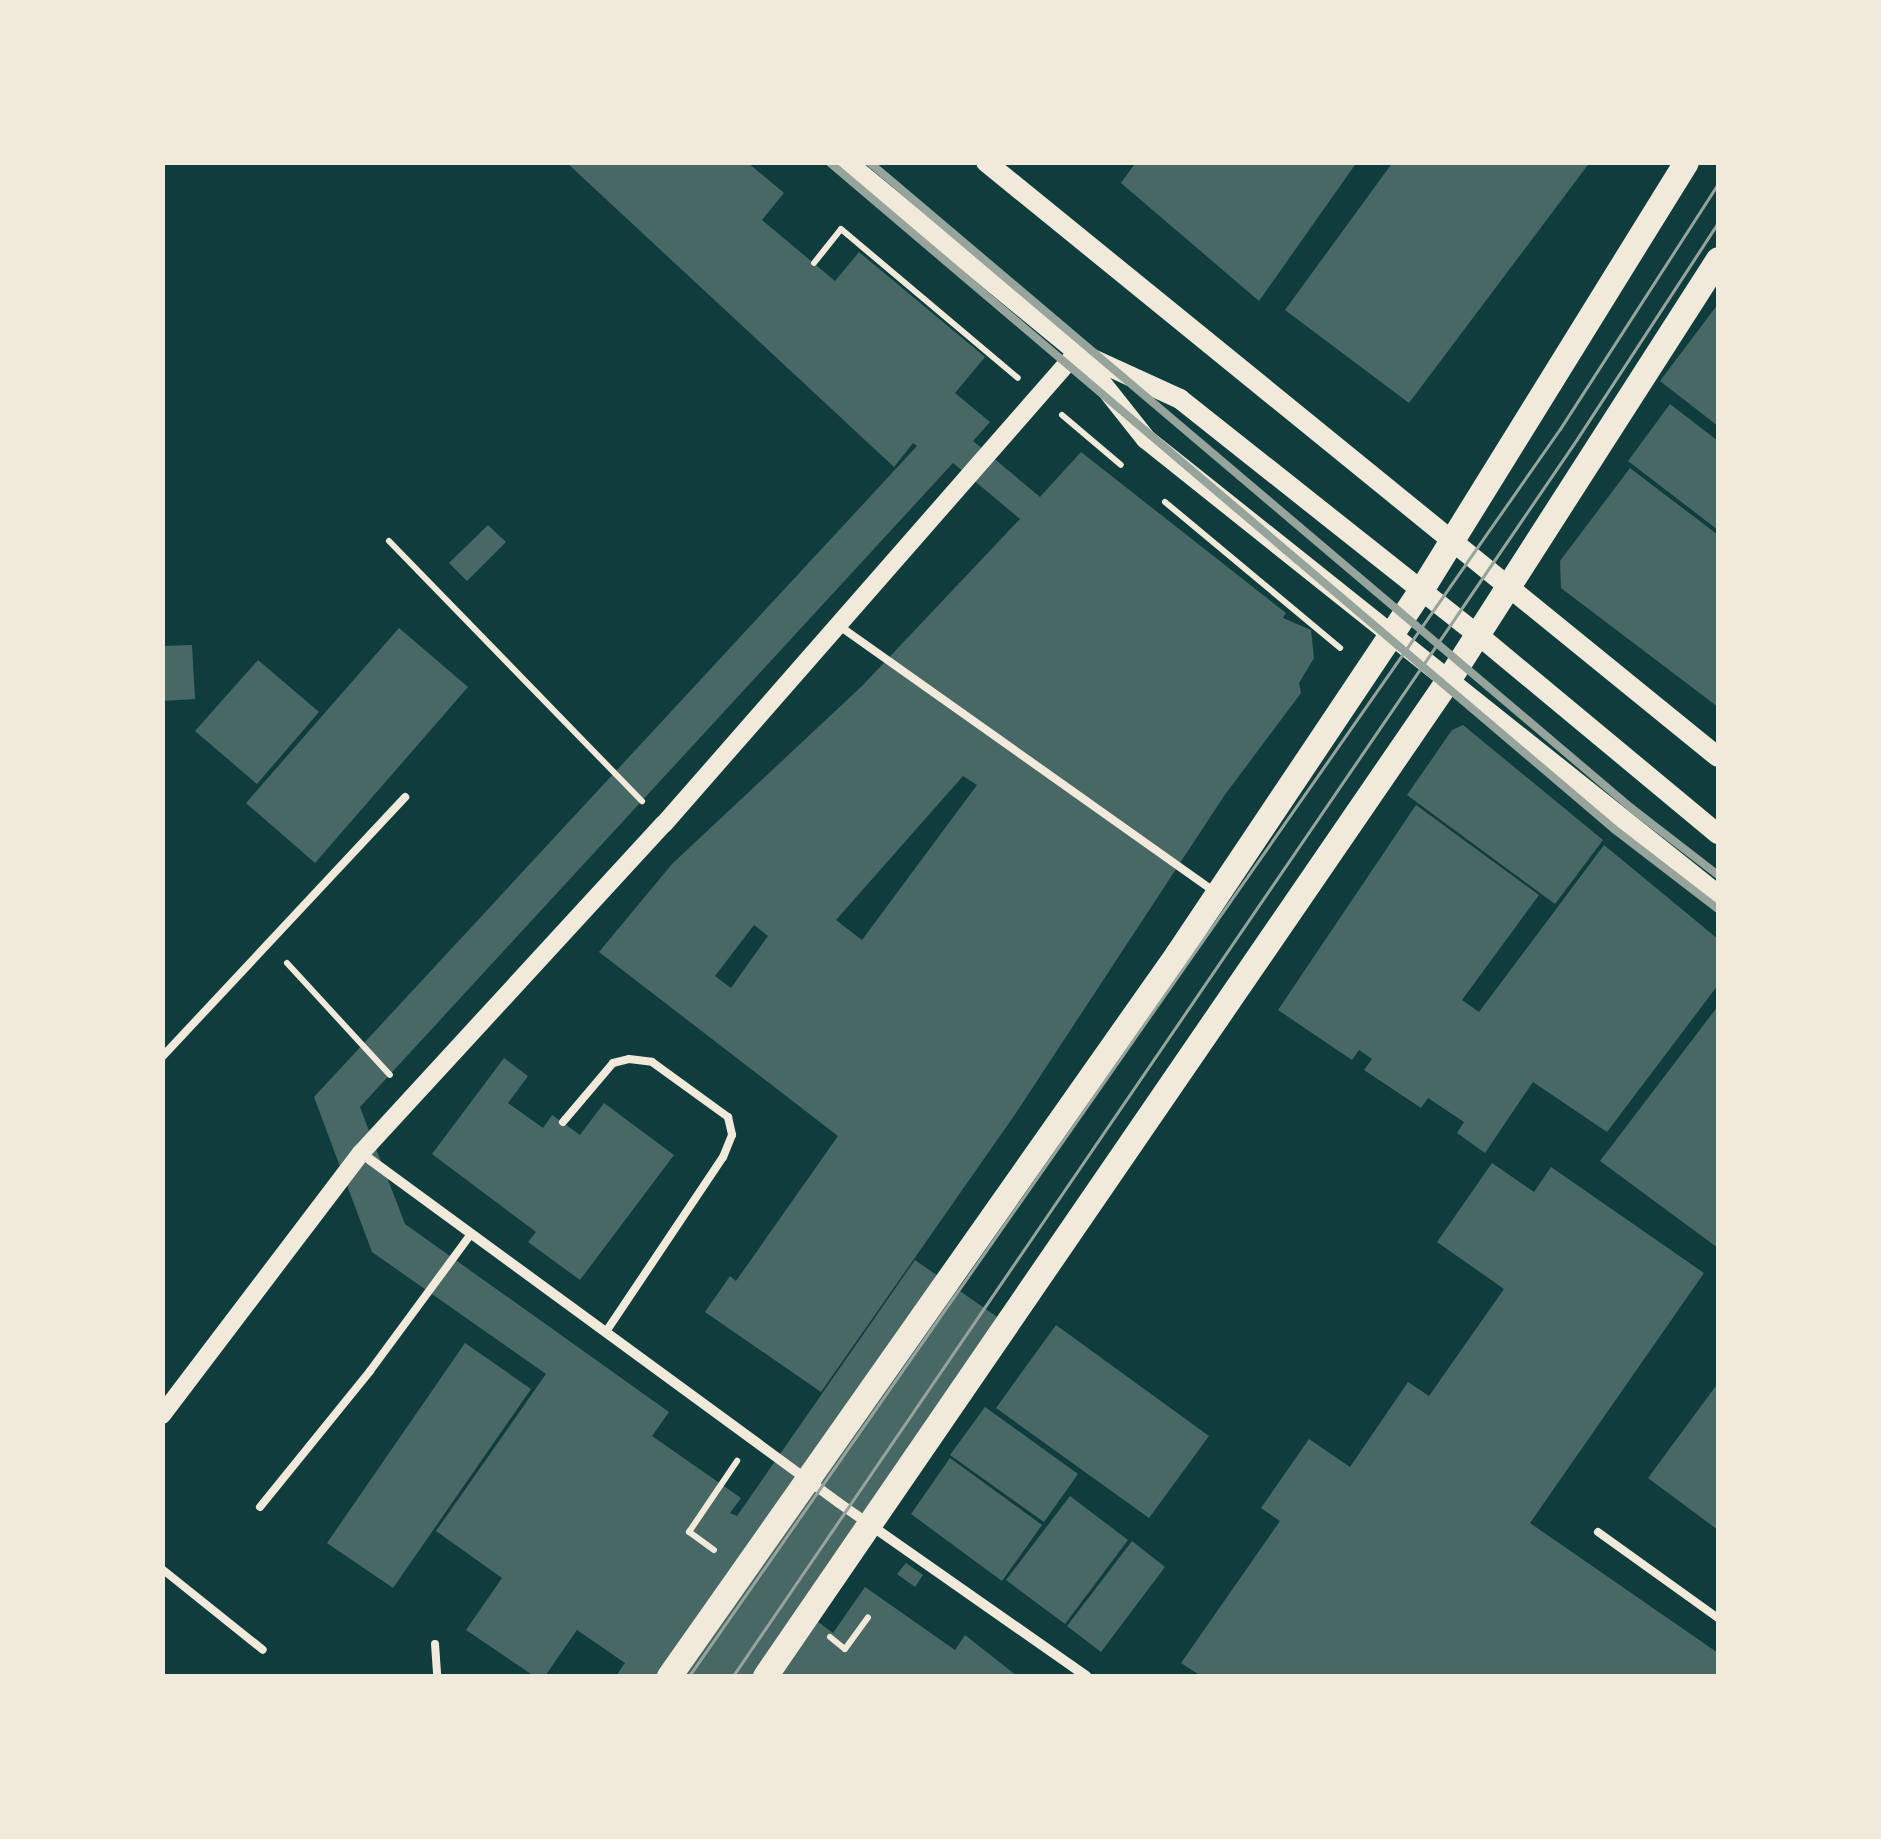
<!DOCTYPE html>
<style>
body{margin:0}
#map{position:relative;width:1881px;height:1839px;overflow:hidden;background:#0f3d3e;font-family:"PT Sans Narrow",sans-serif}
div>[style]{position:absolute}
.building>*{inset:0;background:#486865}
.path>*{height:6px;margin:-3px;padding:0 3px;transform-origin:3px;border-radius:3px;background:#f1e9da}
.service>*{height:8px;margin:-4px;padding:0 4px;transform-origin:4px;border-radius:4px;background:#f1e9da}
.minor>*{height:10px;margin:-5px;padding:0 5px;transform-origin:5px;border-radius:5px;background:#f1e9da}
.tertiary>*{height:18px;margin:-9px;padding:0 9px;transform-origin:9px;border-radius:9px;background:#f1e9da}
.secondary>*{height:20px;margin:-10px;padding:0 10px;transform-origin:10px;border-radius:10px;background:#f1e9da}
.primary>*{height:25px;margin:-12.5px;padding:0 12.5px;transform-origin:12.5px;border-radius:12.5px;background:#f1e9da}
.tram>*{height:2.5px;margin:-1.25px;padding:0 1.25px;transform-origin:1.25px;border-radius:1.25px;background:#97a49c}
.rail>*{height:8px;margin:-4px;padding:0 4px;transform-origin:4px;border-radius:4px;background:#97a49c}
span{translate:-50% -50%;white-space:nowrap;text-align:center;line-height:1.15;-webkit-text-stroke:10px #f1e9da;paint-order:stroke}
.frame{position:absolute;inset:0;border:165px solid #f1e9da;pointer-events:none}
</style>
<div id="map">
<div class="building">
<i style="clip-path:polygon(evenodd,566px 162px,747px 162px,784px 193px,762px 220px,835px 281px,859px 252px,985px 357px,955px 393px,990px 422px,973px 441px,1040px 497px,1081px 452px,1286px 613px,1283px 618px,1311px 630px,1314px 658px,1299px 683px,1301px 693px,1224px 796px,1016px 1113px,821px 1392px,705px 1312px,730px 1276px,736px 1281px,838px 1136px,599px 952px,672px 864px,862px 686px,1020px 519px,953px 463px,360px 1107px,405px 1224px,669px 1412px,652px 1436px,741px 1498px,730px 1513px,737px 1516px,915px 1260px,1016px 1330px,814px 1619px,833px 1633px,865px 1587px,955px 1650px,965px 1635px,1017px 1676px,616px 1676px,625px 1663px,577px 1630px,545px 1676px,534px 1676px,466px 1630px,502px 1578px,436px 1531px,546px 1374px,372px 1252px,314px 1097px,917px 446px,913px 443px,894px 467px,566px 162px,963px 776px,977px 785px,862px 940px,836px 920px,963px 776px,566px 162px,754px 925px,768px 936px,731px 988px,715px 976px,754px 925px)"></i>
<i style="clip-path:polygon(1136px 162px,1357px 162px,1259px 301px,1121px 183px)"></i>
<i style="clip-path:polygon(1393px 162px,1590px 162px,1409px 403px,1285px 310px)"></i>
<i style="clip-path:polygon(1718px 304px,1718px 426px,1660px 381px)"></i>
<i style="clip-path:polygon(1670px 404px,1718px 441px,1718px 530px,1628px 461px)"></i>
<i style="clip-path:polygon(1630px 468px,1718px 535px,1718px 707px,1561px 588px,1560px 561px)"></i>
<i style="clip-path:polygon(488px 525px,506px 542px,467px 581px,449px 563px)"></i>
<i style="clip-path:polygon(399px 628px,468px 687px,315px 863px,246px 803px)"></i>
<i style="clip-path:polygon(192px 645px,195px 699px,162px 701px,162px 646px)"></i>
<i style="clip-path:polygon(258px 660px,319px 712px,257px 784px,195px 731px)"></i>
<i style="clip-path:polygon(1463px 725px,1603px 840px,1555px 904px,1407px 795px,1452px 730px)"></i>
<i style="clip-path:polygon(1416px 805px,1539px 895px,1462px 1000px,1479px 1012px,1604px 845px,1718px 939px,1718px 985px,1607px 1132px,1533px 1082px,1485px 1153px,1457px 1133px,1464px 1122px,1428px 1098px,1421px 1108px,1364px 1070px,1372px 1059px,1359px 1050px,1352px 1060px,1278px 1010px)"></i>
<i style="clip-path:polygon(1718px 1006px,1718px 1248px,1600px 1161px)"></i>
<i style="clip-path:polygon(504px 1058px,528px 1076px,508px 1103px,543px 1128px,552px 1115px,580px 1135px,604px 1103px,674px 1155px,580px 1280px,528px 1242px,536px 1232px,432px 1154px)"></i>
<i style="clip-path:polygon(1492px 1163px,1534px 1192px,1551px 1167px,1704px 1273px,1530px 1523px,1718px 1653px,1718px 1676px,1201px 1676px,1181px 1663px,1280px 1521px,1261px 1508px,1309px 1439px,1350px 1467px,1408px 1382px,1429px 1396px,1504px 1289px,1437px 1242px)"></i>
<i style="clip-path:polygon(1056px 1325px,1209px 1436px,1149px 1518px,996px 1408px)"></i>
<i style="clip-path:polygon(465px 1343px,531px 1389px,393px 1588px,327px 1543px)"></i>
<i style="clip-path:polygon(1718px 1383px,1718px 1530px,1648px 1478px)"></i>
<i style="clip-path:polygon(985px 1407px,1078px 1474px,1044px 1522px,950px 1455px)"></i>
<i style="clip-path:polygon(950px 1458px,1042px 1525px,1002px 1581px,911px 1514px)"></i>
<i style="clip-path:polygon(1070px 1496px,1128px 1540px,1065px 1624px,1006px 1580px)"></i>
<i style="clip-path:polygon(1132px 1541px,1165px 1567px,1101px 1652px,1067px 1626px)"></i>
<i style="clip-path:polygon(906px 1563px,923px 1575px,915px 1587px,897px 1574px)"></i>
</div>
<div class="path">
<i style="left:814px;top:263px;width:43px;rotate:-51.5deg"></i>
<i style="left:841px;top:229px;width:231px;rotate:40.1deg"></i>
<i style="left:1062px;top:415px;width:77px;rotate:40.3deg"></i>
<i style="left:1165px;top:502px;width:228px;rotate:39.8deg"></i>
<i style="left:389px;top:541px;width:363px;rotate:45.8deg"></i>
<i style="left:287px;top:963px;width:152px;rotate:47.4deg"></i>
<i style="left:714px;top:1550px;width:31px;rotate:-144deg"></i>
<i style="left:689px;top:1532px;width:86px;rotate:-55.9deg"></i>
<i style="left:830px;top:1637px;width:19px;rotate:39deg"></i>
<i style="left:845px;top:1649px;width:39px;rotate:-54deg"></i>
</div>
<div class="service">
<i style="left:838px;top:625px;width:461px;rotate:35.3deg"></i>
<i style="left:162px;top:1057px;width:356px;rotate:-46.9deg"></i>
<i style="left:563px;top:1122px;width:77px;rotate:-49.7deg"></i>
<i style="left:613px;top:1063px;width:16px;rotate:-14deg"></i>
<i style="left:629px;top:1059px;width:23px;rotate:7deg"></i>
<i style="left:652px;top:1062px;width:94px;rotate:35.9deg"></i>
<i style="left:728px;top:1117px;width:18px;rotate:77deg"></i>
<i style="left:732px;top:1135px;width:24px;rotate:112deg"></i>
<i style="left:723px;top:1157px;width:211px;rotate:123.8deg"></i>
<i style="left:260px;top:1507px;width:175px;rotate:-51deg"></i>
<i style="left:370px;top:1371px;width:170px;rotate:-53.6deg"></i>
<i style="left:1598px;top:1532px;width:148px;rotate:35.6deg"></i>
<i style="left:162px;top:1569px;width:129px;rotate:38.7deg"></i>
<i style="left:435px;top:1644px;width:32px;rotate:86deg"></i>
</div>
<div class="minor">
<i style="left:361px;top:1153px;width:592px;rotate:36.21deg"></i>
<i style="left:839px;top:1503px;width:302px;rotate:35deg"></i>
</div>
<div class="tertiary">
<i style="left:162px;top:1415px;width:329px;rotate:-52.8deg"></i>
<i style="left:361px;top:1153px;width:447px;rotate:-47.4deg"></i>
<i style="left:664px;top:824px;width:627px;rotate:-48.81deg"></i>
</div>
<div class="secondary">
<i style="left:846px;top:162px;width:299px;rotate:39.4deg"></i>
<i style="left:1077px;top:352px;width:111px;rotate:51.6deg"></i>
<i style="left:1146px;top:439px;width:732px;rotate:38.56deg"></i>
<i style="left:986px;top:162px;width:943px;rotate:39.11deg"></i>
<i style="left:1084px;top:355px;width:106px;rotate:24.6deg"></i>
<i style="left:1180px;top:399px;width:379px;rotate:38.4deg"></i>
<i style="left:1477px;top:634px;width:313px;rotate:39.7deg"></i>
</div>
<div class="primary">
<i style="left:669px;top:1676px;width:883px;rotate:-54.87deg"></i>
<i style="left:1177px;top:954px;width:438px;rotate:-56.2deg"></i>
<i style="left:1421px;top:590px;width:503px;rotate:-58.24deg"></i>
<i style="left:765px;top:1676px;width:1208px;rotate:-55.56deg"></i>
<i style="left:1448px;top:680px;width:500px;rotate:-57.33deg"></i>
</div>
<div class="tram">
<i style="left:689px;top:1676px;width:1521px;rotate:-55.07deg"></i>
<i style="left:1560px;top:429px;width:292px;rotate:-57.2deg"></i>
<i style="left:733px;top:1676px;width:1497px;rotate:-55.69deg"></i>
<i style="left:1577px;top:439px;width:258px;rotate:-56.9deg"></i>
</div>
<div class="rail">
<i style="left:829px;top:162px;width:1030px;rotate:40.35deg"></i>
<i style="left:1614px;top:829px;width:131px;rotate:37.6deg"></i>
<i style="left:869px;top:162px;width:998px;rotate:40.28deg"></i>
<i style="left:1630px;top:807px;width:111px;rotate:37.7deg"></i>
</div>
<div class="frame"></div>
</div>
